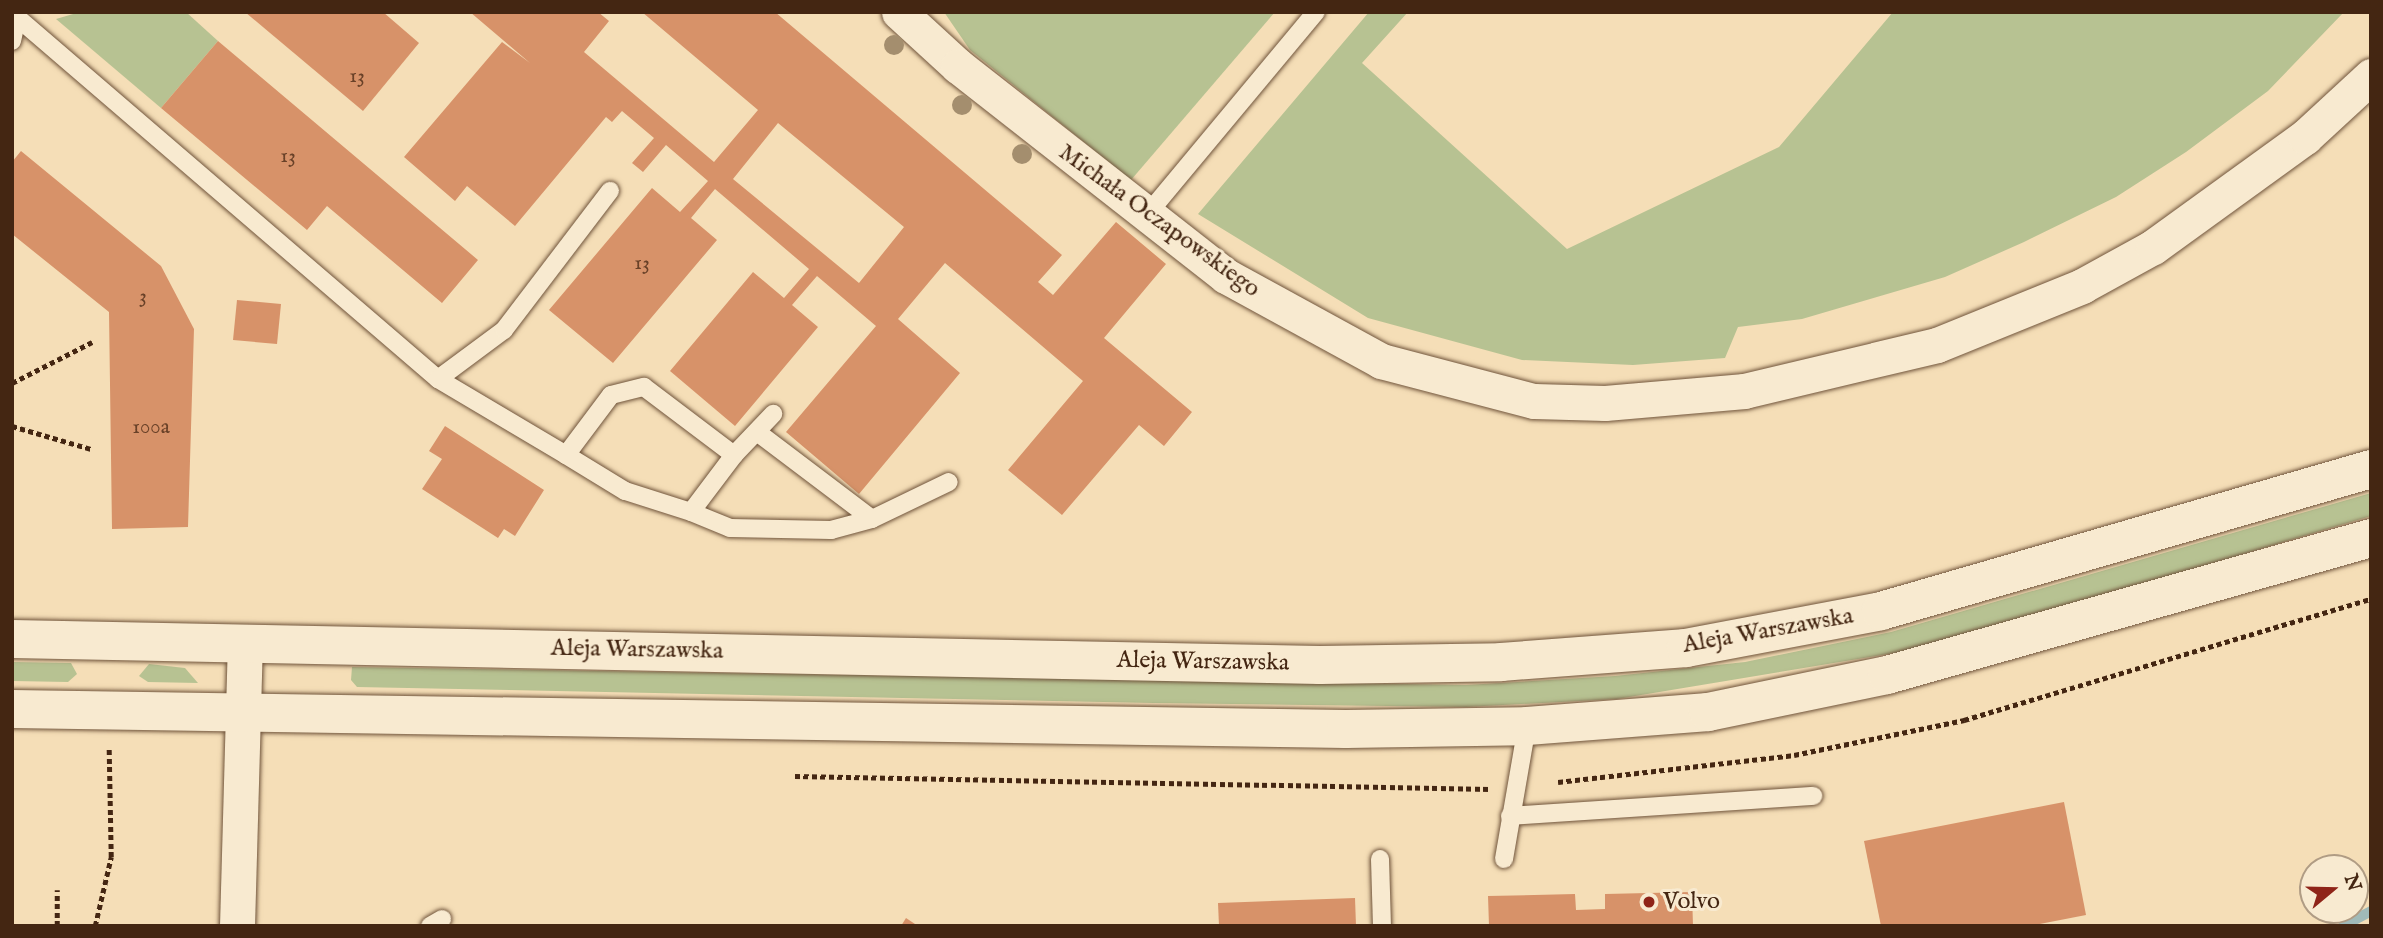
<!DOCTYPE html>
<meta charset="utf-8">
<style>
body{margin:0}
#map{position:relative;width:2383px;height:938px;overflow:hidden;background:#f5deb7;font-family:"IM FELL English",serif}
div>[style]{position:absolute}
.green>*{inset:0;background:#b7c292}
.stream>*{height:10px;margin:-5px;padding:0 5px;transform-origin:5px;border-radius:5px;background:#a0bab8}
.building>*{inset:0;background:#d79269}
.path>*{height:4.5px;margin-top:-2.25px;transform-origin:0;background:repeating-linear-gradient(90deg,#442612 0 5px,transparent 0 8.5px)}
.roads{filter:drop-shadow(0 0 2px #70543b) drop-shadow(0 0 2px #70543b)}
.service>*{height:18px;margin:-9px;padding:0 9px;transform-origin:9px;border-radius:9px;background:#f8ead0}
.minor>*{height:35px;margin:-17.5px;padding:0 17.5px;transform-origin:17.5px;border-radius:17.5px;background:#f8ead0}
.secondary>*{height:38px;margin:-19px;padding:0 19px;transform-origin:19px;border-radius:19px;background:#f8ead0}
.trees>*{width:20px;height:20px;margin:-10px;border-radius:50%;background:#a48e6e}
.dots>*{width:19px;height:19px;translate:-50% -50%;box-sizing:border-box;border:4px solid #f8ead0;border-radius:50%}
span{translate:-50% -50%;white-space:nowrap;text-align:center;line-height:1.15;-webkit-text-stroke:6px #f8ead0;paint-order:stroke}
.number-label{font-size:21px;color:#694128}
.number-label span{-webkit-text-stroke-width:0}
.street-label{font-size:24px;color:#442612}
.poi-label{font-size:24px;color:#442612}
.left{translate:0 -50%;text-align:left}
.frame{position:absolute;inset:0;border:14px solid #442612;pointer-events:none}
.north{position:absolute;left:2299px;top:854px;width:70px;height:70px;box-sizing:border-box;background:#f8ead0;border:2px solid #b09c84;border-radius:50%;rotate:71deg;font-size:19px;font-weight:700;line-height:28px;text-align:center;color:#442612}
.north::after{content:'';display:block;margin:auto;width:24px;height:32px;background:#8f2418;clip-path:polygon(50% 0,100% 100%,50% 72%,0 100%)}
</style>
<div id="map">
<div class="green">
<i style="clip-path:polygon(80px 12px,186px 12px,218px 41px,161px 108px,56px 19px)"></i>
<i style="clip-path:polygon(944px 12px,1275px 12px,1131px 180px,970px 50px)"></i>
<i style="clip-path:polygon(1369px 12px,1408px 12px,1362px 63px,1567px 249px,1779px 147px,1893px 12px,2344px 12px,2268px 91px,2186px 152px,2116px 197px,2024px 242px,1945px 277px,1802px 319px,1738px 327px,1725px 358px,1633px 365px,1522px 360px,1368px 318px,1198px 214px)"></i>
<i style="clip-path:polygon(2371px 493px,2371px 516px,2059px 609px,1900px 652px,1617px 699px,1466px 707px,1154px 703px,357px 687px,351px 680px,352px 667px,1466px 685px,1615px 676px,1745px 662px,1891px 632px)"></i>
<i style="clip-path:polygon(12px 662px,71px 663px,77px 674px,68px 682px,12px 681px)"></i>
<i style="clip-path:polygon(149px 664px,185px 668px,198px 683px,148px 682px,139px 676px)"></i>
</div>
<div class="stream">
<i style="left:2343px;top:926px;width:32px;rotate:-28deg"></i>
</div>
<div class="building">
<i style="clip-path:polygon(245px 12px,383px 12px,419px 43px,363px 111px)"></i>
<i style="clip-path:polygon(evenodd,470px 12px,598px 12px,609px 21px,584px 52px,714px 162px,758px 110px,642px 12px,775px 12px,1062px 255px,1038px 282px,1053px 295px,1116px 222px,1166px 264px,1104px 338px,1192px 412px,1164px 446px,1139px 425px,1062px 515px,1008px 470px,1083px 381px,945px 263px,898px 319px,960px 373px,859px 494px,786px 432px,876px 326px,817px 276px,792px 305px,818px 327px,735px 426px,670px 371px,753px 272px,784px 298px,809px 269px,715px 189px,691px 218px,717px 240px,613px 363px,549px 310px,652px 188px,680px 212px,708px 181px,666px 145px,643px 172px,632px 163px,654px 138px,622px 111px,612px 122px,606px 117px,515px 226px,467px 186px,455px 201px,404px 157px,502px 42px,530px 63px,470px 12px,778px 123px,904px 227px,859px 283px,733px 179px,778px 123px)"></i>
<i style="clip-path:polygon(218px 41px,478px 260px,442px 303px,327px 206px,307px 230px,161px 108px)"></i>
<i style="clip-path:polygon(21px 151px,161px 266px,194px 329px,188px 527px,112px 529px,109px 312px,12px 234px,12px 162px)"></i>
<i style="clip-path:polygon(237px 300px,281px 304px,277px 344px,233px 340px)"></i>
<i style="clip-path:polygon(445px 426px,544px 490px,515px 536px,504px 529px,498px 538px,422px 489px,442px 459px,429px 451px)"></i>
<i style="clip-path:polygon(2064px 802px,2086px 915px,2030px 926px,1881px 926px,1864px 841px)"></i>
<i style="clip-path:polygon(1692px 892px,1693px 926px,1489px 926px,1488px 896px,1575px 894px,1576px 910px,1605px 909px,1605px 894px)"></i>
<i style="clip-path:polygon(1355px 898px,1356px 926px,1219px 926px,1218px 903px)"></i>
<i style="clip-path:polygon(906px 918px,918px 926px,901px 926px)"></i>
</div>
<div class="path">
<i style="left:12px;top:383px;width:90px;rotate:-27.1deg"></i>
<i style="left:12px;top:426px;width:82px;rotate:16.2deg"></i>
<i style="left:795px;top:776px;width:695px;rotate:1.07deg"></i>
<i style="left:1558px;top:782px;width:238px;rotate:-6.5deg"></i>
<i style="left:1794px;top:755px;width:174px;rotate:-11.6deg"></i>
<i style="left:1964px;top:720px;width:425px;rotate:-16.6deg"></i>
<i style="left:57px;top:926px;width:36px;rotate:-90deg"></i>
<i style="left:95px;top:926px;width:71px;rotate:-76.9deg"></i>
<i style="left:111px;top:857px;width:109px;rotate:-91.1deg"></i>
</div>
<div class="roads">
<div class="service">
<i style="left:12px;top:13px;width:562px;rotate:40.67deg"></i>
<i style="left:438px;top:379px;width:82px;rotate:-36.6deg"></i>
<i style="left:504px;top:330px;width:175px;rotate:-52.7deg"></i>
<i style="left:12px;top:41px;width:25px;rotate:-78deg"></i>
<i style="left:1145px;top:217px;width:267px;rotate:-50.2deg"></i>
<i style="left:438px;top:379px;width:149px;rotate:30.7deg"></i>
<i style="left:566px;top:455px;width:75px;rotate:-53.1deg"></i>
<i style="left:611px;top:395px;width:34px;rotate:-14deg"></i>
<i style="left:644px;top:387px;width:113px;rotate:37.1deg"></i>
<i style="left:734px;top:455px;width:71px;rotate:127deg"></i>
<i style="left:691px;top:512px;width:69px;rotate:-162.3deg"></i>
<i style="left:625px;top:491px;width:69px;rotate:-148.6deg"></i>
<i style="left:757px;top:432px;width:144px;rotate:37.1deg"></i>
<i style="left:872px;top:519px;width:85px;rotate:-25.7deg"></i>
<i style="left:734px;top:455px;width:57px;rotate:-46.4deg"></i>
<i style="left:691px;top:512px;width:42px;rotate:22.3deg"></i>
<i style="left:730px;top:528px;width:101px;rotate:1.1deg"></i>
<i style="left:831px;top:530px;width:42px;rotate:-15deg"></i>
<i style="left:1510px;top:816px;width:304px;rotate:-3.8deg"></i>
<i style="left:1380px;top:859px;width:67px;rotate:88.3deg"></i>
<i style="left:1504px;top:859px;width:135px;rotate:-80.2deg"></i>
<i style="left:430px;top:926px;width:14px;rotate:-30deg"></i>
</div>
<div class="minor">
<i style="left:899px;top:12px;width:80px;rotate:42.5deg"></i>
<i style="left:958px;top:66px;width:340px;rotate:38.1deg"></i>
<i style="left:1226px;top:276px;width:177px;rotate:28.7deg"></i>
<i style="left:1381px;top:361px;width:158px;rotate:14.7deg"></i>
<i style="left:1534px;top:401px;width:71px;rotate:1.6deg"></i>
<i style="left:1605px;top:403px;width:140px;rotate:-4.9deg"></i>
<i style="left:1744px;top:391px;width:198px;rotate:-13.4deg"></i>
<i style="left:1937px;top:345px;width:157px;rotate:-22.1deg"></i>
<i style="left:2082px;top:286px;width:81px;rotate:-28.8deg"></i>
<i style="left:2153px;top:247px;width:188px;rotate:-35.9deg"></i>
<i style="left:2305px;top:137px;width:90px;rotate:-42.7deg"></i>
<i style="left:237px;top:926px;width:281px;rotate:-88.4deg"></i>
</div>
<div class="secondary">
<i style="left:12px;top:639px;width:1308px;rotate:1.14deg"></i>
<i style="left:1320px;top:665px;width:181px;rotate:-0.9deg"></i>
<i style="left:1501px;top:662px;width:186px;rotate:-4.3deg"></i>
<i style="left:1686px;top:648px;width:198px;rotate:-10.7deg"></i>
<i style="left:1881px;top:611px;width:510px;rotate:-16.16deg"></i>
<i style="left:12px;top:709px;width:1334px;rotate:0.86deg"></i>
<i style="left:1346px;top:729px;width:181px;rotate:-0.9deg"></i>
<i style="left:1527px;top:726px;width:182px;rotate:-4.4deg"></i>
<i style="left:1708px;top:712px;width:183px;rotate:-11.7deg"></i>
<i style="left:1887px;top:675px;width:503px;rotate:-15.8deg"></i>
</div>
</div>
<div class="trees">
<i style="left:894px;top:45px"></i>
<i style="left:962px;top:105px"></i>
<i style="left:1022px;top:154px"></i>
</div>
<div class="dots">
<i style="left:1649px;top:902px;background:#8f2418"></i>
</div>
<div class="number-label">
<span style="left:357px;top:77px">13</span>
<span style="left:288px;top:157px">13</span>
<span style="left:642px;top:264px">13</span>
<span style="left:143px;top:297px">3</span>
<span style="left:151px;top:428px">100a</span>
</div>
<div class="street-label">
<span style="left:1159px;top:221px;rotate:36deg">Michała Oczapowskiego</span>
<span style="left:1768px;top:631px;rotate:-10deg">Aleja Warszawska</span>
<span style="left:637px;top:650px;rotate:1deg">Aleja Warszawska</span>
<span style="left:1203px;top:662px;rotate:1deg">Aleja Warszawska</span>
</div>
<div class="poi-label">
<span class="left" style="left:1663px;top:902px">Volvo</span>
</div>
<div class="frame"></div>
<div class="north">N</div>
</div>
